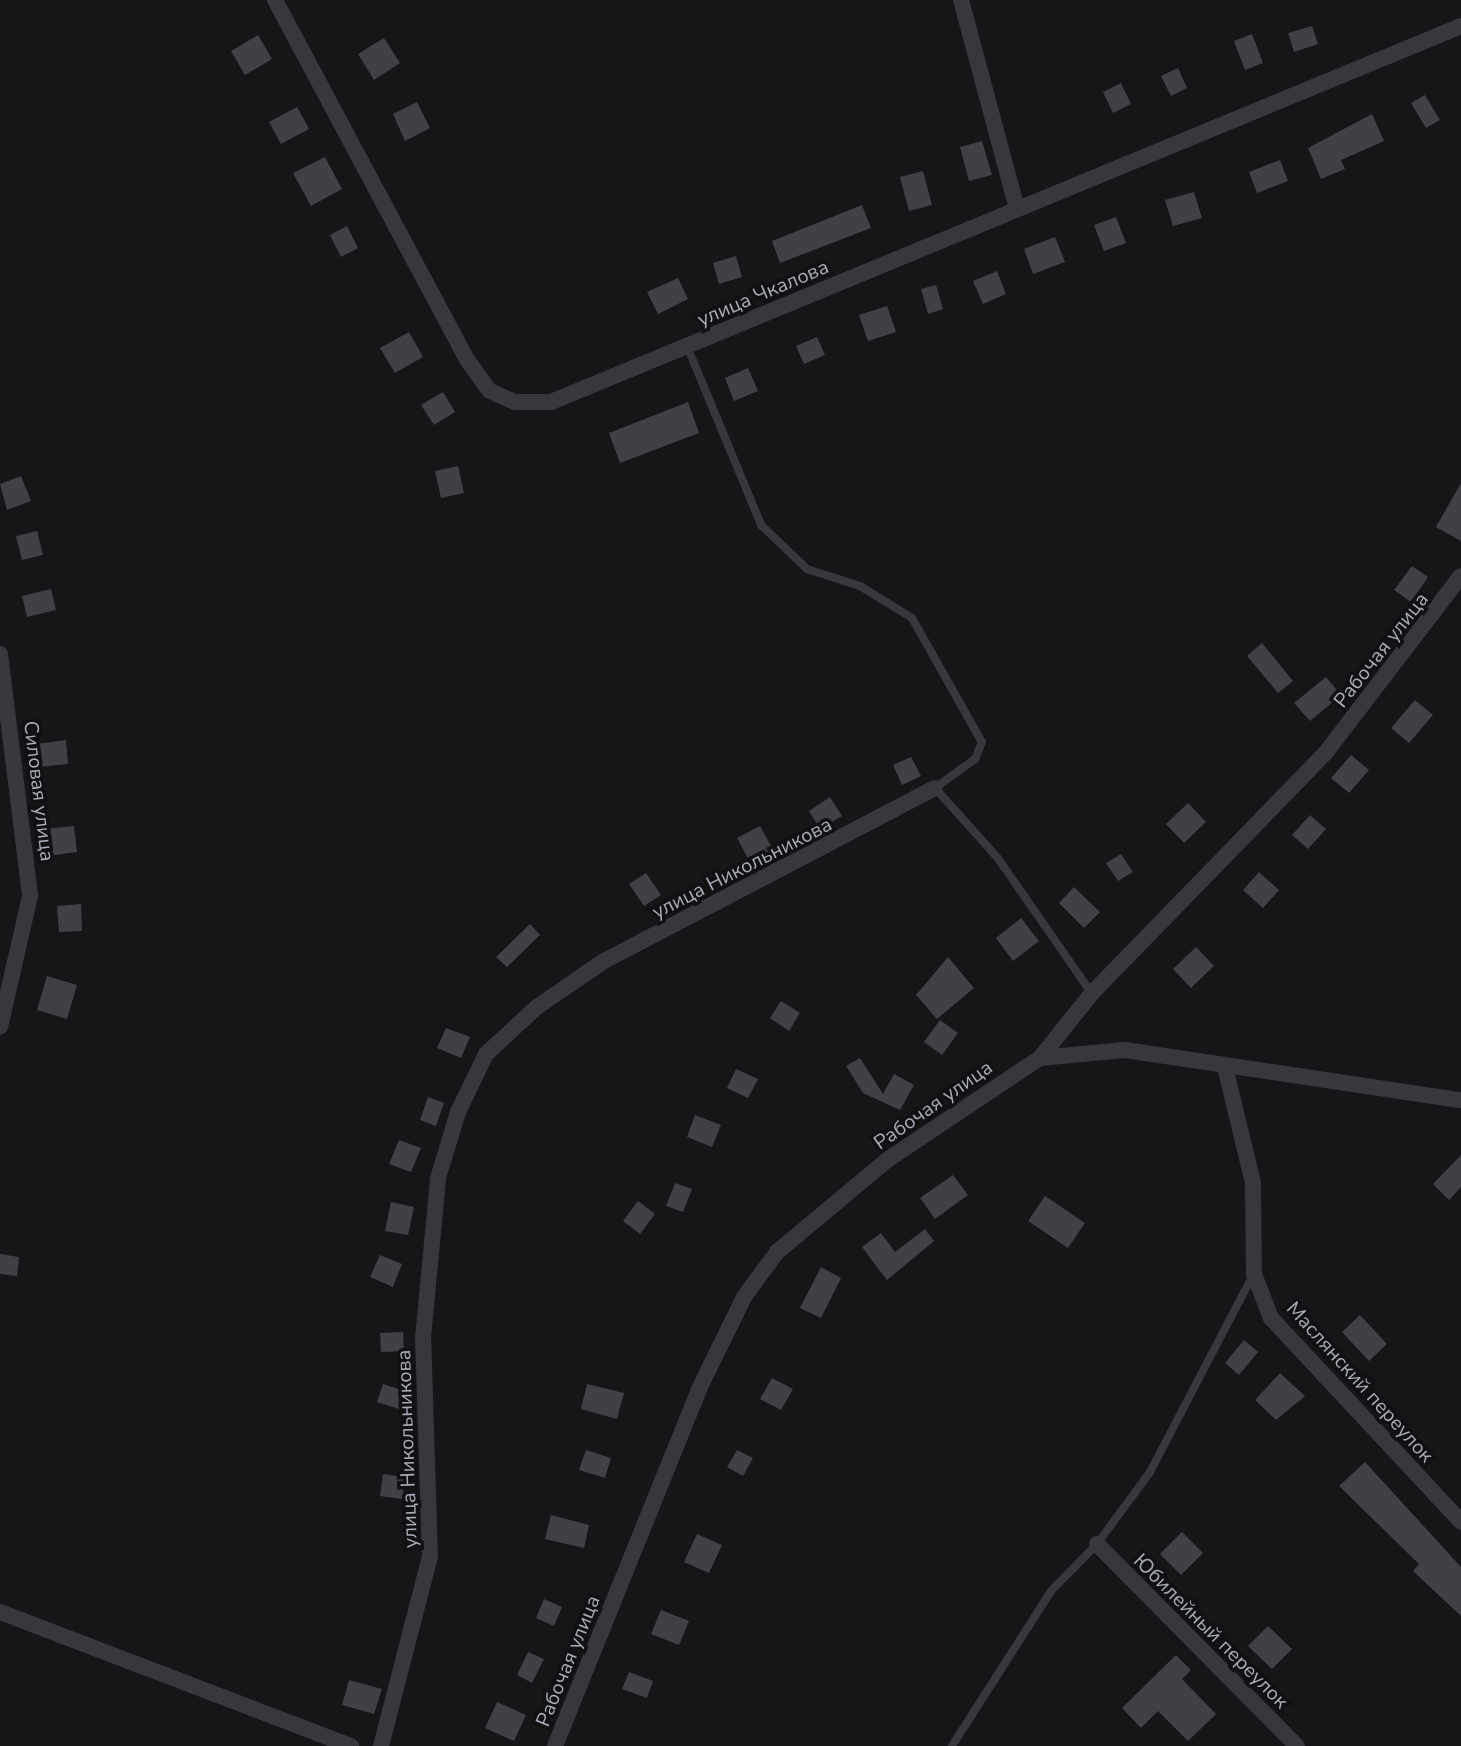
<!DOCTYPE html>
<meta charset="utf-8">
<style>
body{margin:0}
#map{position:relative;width:1461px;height:1746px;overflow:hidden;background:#161618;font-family:"Nunito Sans",sans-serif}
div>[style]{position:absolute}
.building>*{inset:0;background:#404145}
.service>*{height:8px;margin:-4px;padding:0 4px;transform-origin:4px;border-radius:4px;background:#37383d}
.minor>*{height:16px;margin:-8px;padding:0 8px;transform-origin:8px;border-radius:8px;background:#37383d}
span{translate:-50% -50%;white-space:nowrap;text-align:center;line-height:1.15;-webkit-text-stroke:7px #111113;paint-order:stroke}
.street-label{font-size:20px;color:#a8adb8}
</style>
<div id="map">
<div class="building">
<i style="clip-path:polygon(1312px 26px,1318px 44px,1294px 52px,1288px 33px)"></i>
<i style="clip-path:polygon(1252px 34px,1263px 63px,1245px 70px,1234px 41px)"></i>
<i style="clip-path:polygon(258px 35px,272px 59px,245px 75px,231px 51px)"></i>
<i style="clip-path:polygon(384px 38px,400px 63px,374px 80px,358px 54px)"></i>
<i style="clip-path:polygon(1178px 68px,1187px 88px,1171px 96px,1161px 76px)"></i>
<i style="clip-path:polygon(1121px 83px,1131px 104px,1113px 113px,1103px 92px)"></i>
<i style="clip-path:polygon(1425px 95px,1440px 120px,1426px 128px,1411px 103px)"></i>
<i style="clip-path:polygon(417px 102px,430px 128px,405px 141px,393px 114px)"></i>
<i style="clip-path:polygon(297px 107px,309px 129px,281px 144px,269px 122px)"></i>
<i style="clip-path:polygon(1372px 114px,1384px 141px,1341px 160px,1345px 169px,1321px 179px,1308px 148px)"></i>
<i style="clip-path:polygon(982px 141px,992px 175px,969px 181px,960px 147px)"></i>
<i style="clip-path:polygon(325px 157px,342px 189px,311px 206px,293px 173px)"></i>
<i style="clip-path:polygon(1280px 160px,1288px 181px,1257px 193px,1249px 172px)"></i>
<i style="clip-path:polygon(923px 171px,932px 205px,909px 211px,900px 177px)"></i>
<i style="clip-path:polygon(1194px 192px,1202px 218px,1173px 226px,1165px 200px)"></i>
<i style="clip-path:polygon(862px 205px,871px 228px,780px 263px,772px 241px)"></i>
<i style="clip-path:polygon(1116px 217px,1126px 243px,1104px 251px,1094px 225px)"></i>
<i style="clip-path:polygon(347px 226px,358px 248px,341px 257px,330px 235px)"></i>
<i style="clip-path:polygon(1055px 237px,1065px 262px,1033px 274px,1024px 249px)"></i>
<i style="clip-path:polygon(736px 256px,742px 277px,719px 284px,713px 263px)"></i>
<i style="clip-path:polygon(997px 271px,1006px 294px,983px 304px,973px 281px)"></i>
<i style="clip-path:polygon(678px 278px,688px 299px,658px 314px,647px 292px)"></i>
<i style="clip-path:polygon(936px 285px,943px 309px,928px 314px,921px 289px)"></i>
<i style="clip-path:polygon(887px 306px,896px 332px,868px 341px,859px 315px)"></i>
<i style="clip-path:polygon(409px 332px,423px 357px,395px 373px,380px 348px)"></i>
<i style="clip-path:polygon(817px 337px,825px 355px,804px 364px,796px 346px)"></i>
<i style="clip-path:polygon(748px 368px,758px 391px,734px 401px,725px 378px)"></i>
<i style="clip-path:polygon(443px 392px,455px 412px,434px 425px,421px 405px)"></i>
<i style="clip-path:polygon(688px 402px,699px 433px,620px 463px,609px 433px)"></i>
<i style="clip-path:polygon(458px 466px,464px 493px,441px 498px,435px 471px)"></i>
<i style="clip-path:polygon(21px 476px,31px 501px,7px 510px,0 484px)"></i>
<i style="clip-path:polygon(1461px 483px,1461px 541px,1436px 527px)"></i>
<i style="clip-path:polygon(37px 531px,43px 555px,22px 560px,16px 536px)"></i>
<i style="clip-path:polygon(1412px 566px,1428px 577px,1411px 602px,1394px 590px)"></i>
<i style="clip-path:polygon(51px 589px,56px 610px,27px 617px,22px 596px)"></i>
<i style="clip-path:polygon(1262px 643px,1293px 681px,1278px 693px,1247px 656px)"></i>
<i style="clip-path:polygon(1326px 677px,1341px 695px,1310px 721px,1294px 703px)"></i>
<i style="clip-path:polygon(1415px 700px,1433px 715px,1409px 743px,1391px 728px)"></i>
<i style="clip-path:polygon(66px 740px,68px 764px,39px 767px,37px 744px)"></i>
<i style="clip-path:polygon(1351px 755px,1369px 770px,1349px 793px,1331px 778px)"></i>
<i style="clip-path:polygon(911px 757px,921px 776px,902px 785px,893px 765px)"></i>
<i style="clip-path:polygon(830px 797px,842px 816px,820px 829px,809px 811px)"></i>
<i style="clip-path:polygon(1188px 803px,1206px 822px,1184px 843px,1166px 824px)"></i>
<i style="clip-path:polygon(1310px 815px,1326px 829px,1308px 849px,1292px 835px)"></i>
<i style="clip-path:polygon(74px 826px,77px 852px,47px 856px,44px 829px)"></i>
<i style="clip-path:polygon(760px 826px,775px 853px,752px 866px,737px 838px)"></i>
<i style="clip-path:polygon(1121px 854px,1133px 872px,1118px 881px,1106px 863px)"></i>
<i style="clip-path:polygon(1259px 872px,1279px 890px,1263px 908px,1243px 890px)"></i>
<i style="clip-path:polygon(646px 873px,661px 895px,644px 906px,629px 884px)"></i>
<i style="clip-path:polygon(1074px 887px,1100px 912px,1084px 928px,1059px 903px)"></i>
<i style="clip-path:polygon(81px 904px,82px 931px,59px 932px,57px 906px)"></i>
<i style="clip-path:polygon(1021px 918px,1039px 941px,1013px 961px,996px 938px)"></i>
<i style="clip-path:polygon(530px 924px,540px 935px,507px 967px,496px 957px)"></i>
<i style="clip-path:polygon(1196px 947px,1214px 966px,1191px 988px,1173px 969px)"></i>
<i style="clip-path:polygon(948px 957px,974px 988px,937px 1019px,916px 995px)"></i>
<i style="clip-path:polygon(47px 976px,77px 985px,67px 1019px,37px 1010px)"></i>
<i style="clip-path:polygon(781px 1001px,800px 1013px,789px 1031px,770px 1018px)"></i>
<i style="clip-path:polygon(940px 1020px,958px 1033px,942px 1055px,924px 1042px)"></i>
<i style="clip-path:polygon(446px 1028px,470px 1037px,461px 1058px,437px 1048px)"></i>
<i style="clip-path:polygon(860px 1058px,883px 1094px,894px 1074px,914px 1085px,900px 1110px,863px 1093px,846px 1066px)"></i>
<i style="clip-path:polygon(736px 1069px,758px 1079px,748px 1098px,727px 1088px)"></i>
<i style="clip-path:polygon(428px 1097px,444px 1103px,436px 1126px,420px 1120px)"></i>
<i style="clip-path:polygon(695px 1115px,721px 1125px,712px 1147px,687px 1137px)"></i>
<i style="clip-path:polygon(399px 1140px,421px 1148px,411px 1172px,389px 1164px)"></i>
<i style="clip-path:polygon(1461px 1155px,1461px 1187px,1449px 1200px,1433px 1184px)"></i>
<i style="clip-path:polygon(953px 1175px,968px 1195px,935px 1219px,920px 1198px)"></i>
<i style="clip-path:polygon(675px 1183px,692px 1189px,683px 1212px,666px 1206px)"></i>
<i style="clip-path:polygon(1045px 1196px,1085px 1223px,1068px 1248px,1028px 1221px)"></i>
<i style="clip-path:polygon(638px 1201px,655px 1214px,640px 1234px,623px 1221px)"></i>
<i style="clip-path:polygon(391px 1202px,414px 1207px,408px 1235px,385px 1231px)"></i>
<i style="clip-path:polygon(925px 1229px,934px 1241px,887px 1280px,862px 1247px,881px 1233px,895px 1252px)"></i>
<i style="clip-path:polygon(0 1254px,19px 1257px,17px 1276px,0 1274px)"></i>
<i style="clip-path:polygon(380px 1255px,402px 1264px,393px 1287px,370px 1277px)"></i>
<i style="clip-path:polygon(821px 1267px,841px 1278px,821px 1318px,800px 1308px)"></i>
<i style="clip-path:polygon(1360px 1315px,1387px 1344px,1369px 1361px,1342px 1332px)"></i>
<i style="clip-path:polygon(403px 1332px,404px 1351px,381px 1352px,380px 1333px)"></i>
<i style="clip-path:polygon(1244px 1340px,1258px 1352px,1239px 1375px,1225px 1363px)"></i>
<i style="clip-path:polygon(1280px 1373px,1305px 1396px,1276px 1420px,1255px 1400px)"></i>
<i style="clip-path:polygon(772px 1378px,793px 1389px,781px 1410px,760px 1399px)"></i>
<i style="clip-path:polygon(383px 1384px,405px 1391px,399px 1409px,377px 1402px)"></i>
<i style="clip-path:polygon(587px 1384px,624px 1393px,617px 1419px,581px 1409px)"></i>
<i style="clip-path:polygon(586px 1450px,611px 1458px,605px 1478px,579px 1470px)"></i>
<i style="clip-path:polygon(737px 1450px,753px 1458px,743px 1476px,727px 1467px)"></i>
<i style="clip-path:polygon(1365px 1462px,1461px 1567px,1461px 1616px,1413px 1571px,1419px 1564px,1339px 1486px)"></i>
<i style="clip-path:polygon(383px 1474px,405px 1477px,402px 1499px,380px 1496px)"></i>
<i style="clip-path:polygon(551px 1515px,589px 1525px,584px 1548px,545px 1539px)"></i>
<i style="clip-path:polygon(1182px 1532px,1203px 1553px,1181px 1575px,1160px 1554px)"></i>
<i style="clip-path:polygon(697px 1534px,722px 1545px,709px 1573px,684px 1562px)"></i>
<i style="clip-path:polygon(544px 1599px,562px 1607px,554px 1626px,536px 1618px)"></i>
<i style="clip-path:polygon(661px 1610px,689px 1621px,679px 1645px,651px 1634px)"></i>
<i style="clip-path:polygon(1268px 1626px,1292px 1649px,1272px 1669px,1248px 1646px)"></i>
<i style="clip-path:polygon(528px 1652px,544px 1659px,532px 1683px,517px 1675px)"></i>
<i style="clip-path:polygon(1176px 1655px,1191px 1670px,1182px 1679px,1216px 1714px,1188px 1741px,1158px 1711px,1141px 1728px,1122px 1708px)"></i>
<i style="clip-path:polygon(629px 1672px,653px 1681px,647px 1698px,622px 1689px)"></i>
<i style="clip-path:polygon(349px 1680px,382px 1689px,374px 1714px,342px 1705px)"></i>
<i style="clip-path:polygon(497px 1702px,526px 1715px,514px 1741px,485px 1728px)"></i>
</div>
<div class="service">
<i style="left:687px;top:346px;width:194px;rotate:67.5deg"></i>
<i style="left:761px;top:525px;width:64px;rotate:43.7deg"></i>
<i style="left:807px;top:569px;width:56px;rotate:17.8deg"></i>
<i style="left:860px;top:586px;width:61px;rotate:31.6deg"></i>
<i style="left:912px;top:618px;width:142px;rotate:60.6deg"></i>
<i style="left:982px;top:742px;width:18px;rotate:112deg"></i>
<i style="left:975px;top:759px;width:49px;rotate:144.1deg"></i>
<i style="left:935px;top:788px;width:93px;rotate:48.1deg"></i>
<i style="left:997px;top:857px;width:165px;rotate:55.2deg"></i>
<i style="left:952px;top:1746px;width:184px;rotate:-57.4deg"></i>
<i style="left:1051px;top:1591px;width:66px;rotate:-45.6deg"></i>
<i style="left:1097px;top:1544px;width:89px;rotate:-53.6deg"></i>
<i style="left:1150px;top:1472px;width:222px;rotate:-62.4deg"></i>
</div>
<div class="minor">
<i style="left:275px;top:0;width:409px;rotate:61.9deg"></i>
<i style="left:468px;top:361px;width:37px;rotate:54deg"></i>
<i style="left:490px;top:391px;width:27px;rotate:24deg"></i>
<i style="left:515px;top:402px;width:36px"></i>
<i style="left:551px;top:402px;width:985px;rotate:-22.45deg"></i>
<i style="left:961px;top:0;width:216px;rotate:75deg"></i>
<i style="left:0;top:654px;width:244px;rotate:82.9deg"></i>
<i style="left:30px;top:896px;width:134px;rotate:102.9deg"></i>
<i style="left:1040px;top:1058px;width:85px;rotate:-5.4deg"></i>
<i style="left:1125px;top:1050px;width:340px;rotate:8.5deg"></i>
<i style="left:1225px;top:1067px;width:119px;rotate:76.4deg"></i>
<i style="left:1253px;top:1183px;width:91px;rotate:89.4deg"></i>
<i style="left:1254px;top:1274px;width:47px;rotate:68.9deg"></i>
<i style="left:1271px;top:1318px;width:279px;rotate:47deg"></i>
<i style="left:1097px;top:1544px;width:284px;rotate:45.3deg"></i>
<i style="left:0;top:1612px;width:376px;rotate:20.9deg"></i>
<i style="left:381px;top:1746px;width:195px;rotate:-75.5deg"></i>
<i style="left:430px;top:1557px;width:219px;rotate:-91.8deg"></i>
<i style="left:423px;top:1338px;width:161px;rotate:-84.6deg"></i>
<i style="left:438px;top:1178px;width:69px;rotate:-73.1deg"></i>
<i style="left:458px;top:1112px;width:64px;rotate:-64.2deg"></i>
<i style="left:486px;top:1054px;width:69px;rotate:-42.7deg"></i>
<i style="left:537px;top:1007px;width:81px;rotate:-34.5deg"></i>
<i style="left:604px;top:961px;width:373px;rotate:-27.6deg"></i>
<i style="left:555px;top:1746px;width:385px;rotate:-68deg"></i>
<i style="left:699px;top:1389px;width:102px;rotate:-63.9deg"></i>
<i style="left:744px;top:1297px;width:56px;rotate:-53.7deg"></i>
<i style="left:777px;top:1252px;width:143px;rotate:-39.9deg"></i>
<i style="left:887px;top:1160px;width:184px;rotate:-33.7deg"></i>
<i style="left:1040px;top:1058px;width:83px;rotate:-51.3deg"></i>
<i style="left:1092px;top:993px;width:337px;rotate:-45.8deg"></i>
<i style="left:1327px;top:751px;width:220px;rotate:-52.6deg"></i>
</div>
<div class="street-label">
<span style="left:763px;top:293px;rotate:-23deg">улица Чкалова</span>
<span style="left:1381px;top:650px;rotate:-52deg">Рабочая улица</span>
<span style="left:39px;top:791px;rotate:83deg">Силовая улица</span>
<span style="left:742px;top:868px;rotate:-27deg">улица Никольникова</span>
<span style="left:933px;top:1105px;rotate:-35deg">Рабочая улица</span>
<span style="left:1360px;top:1382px;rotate:48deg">Маслянский переулок</span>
<span style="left:407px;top:1449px;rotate:-92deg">улица Никольникова</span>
<span style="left:1211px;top:1631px;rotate:45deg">Юбилейный переулок</span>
<span style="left:568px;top:1661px;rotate:-68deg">Рабочая улица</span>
</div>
</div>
